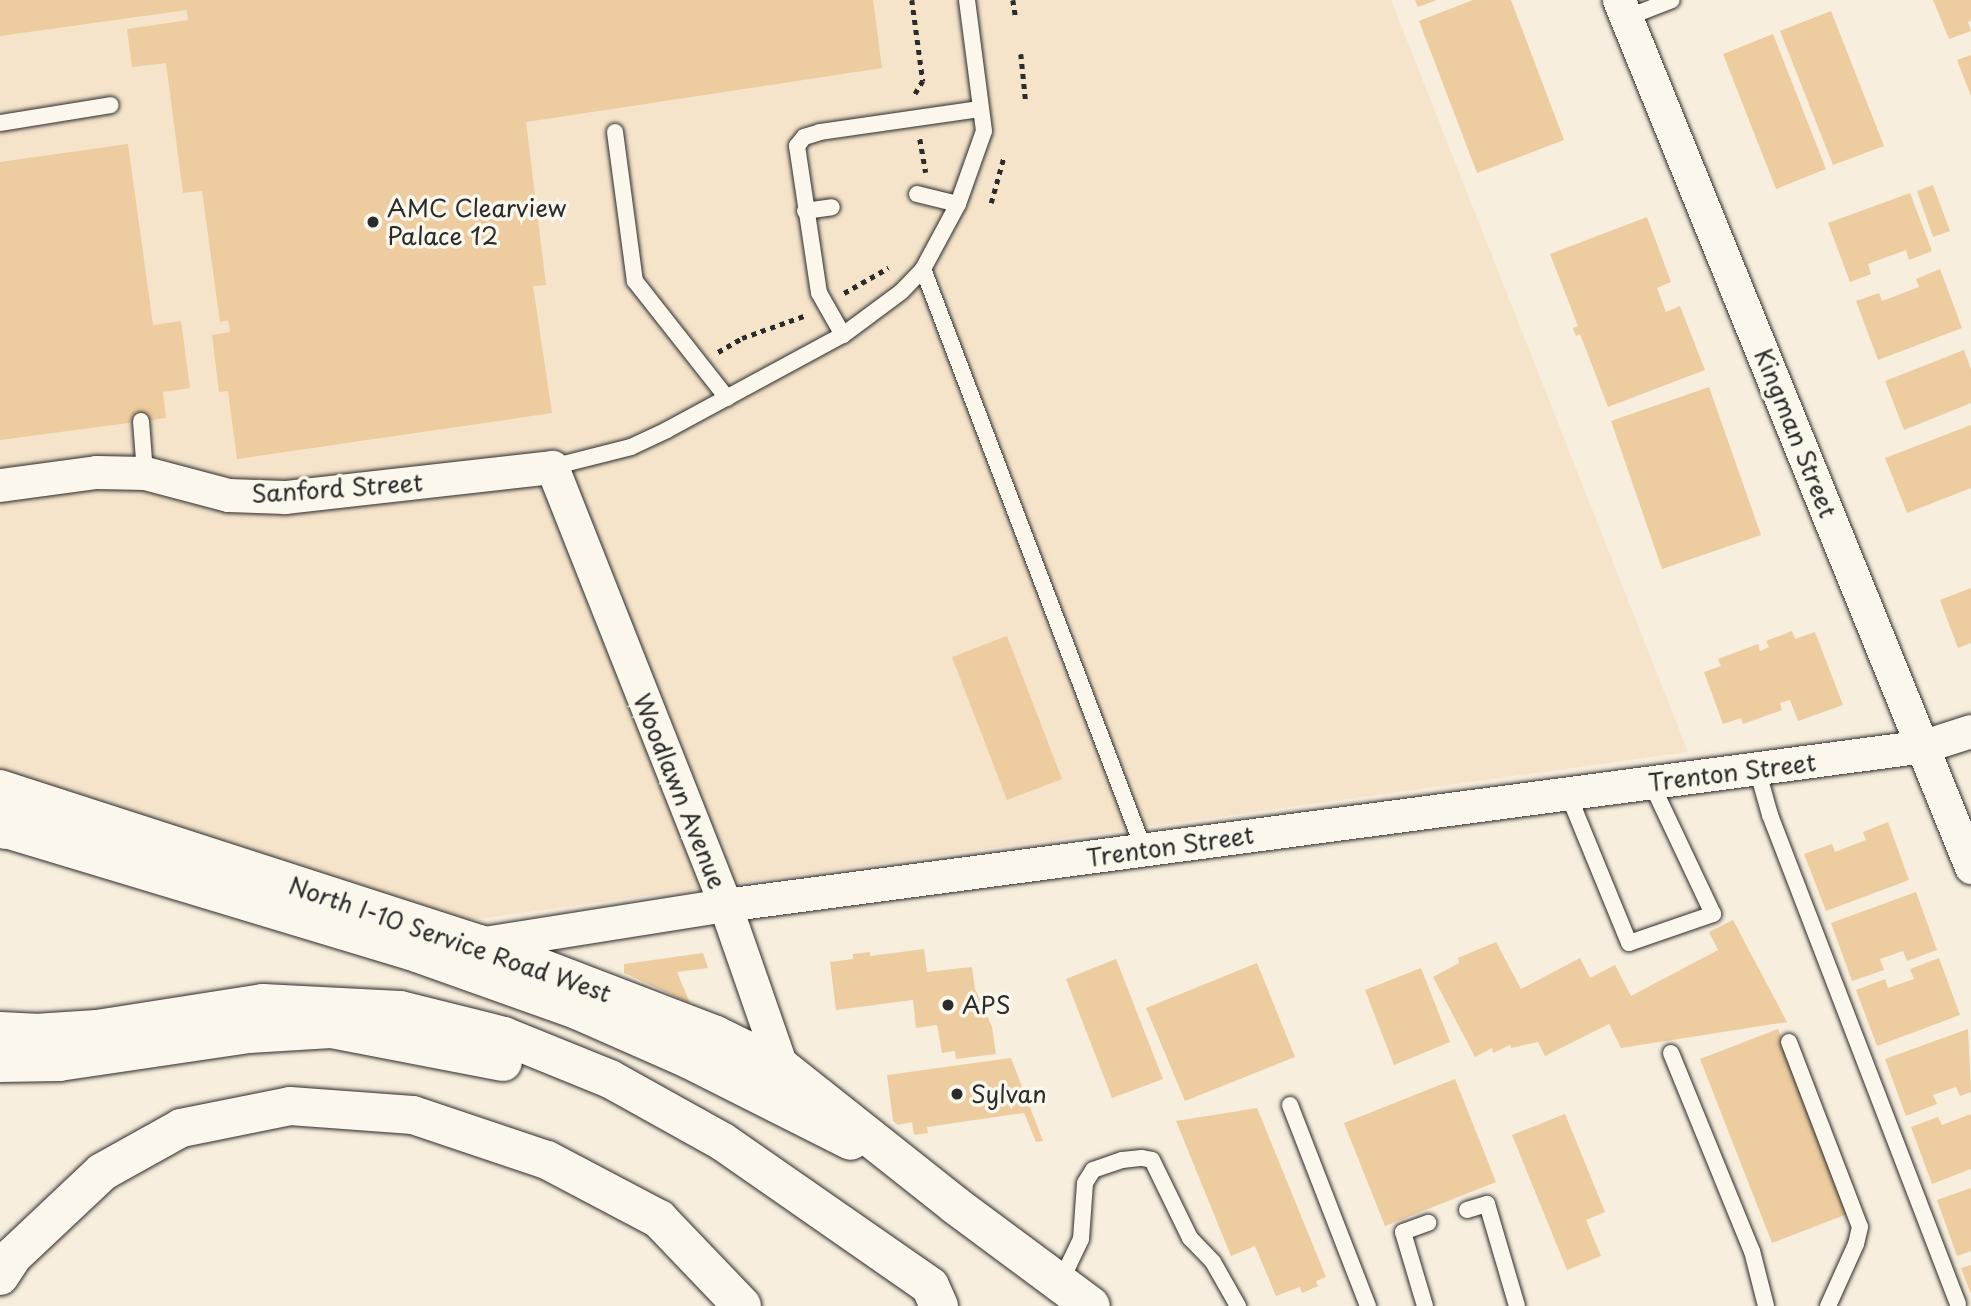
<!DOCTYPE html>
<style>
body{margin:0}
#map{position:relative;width:1971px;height:1306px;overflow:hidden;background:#f8eedd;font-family:"Playpen Sans",sans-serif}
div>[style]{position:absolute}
.built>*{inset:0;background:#f5e4ca}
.building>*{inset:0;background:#edcc9f}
.path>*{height:4.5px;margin-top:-2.25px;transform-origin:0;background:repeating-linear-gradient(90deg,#2b2b2b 0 5px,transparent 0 10px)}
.roads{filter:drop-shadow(0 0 2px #2b2b2b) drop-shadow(0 0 2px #2b2b2b)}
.lane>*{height:16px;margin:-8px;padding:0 8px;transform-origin:8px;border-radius:8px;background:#fbf7ec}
.street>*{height:33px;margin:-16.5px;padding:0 16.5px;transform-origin:16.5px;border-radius:16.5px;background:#fbf7ec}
.secondary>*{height:38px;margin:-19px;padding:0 19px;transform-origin:19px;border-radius:19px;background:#fbf7ec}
.highway>*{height:38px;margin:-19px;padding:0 19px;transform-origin:19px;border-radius:19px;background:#fbf7ec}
.dots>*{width:19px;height:19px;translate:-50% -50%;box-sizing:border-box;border:4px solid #fbf7ec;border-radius:50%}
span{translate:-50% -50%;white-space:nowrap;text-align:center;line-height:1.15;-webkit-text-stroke:7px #fbf7ec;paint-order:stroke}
.poi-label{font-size:24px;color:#2b2b2b}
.left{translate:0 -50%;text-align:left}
.street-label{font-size:24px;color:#2b2b2b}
</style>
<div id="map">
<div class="built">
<i style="clip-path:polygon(0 0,1391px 0,1688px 752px,456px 922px,0 774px)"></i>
</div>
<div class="building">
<i style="clip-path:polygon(0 0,873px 0,882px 68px,526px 122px,546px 285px,533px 286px,552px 413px,237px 459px,228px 391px,219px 392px,212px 335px,230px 332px,228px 320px,220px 322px,202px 191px,183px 193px,166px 63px,132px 67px,127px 29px,188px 20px,187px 10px,0 36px)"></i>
<i style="clip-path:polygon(1415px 0,1437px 0,1418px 7px)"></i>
<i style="clip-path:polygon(1473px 0,1511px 0,1564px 140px,1477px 173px,1419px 21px)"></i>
<i style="clip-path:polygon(1933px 0,1971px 0,1971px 20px,1968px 22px,1971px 31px,1949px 39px)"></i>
<i style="clip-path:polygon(1831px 11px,1884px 146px,1833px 165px,1780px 31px)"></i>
<i style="clip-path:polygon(1773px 34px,1826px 169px,1776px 189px,1723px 54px)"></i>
<i style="clip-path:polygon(1971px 55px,1971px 96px,1957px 60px)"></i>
<i style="clip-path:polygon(128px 144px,153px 325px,181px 321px,190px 388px,163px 392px,166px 418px,0 440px,0 162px)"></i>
<i style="clip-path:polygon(1933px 185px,1950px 231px,1933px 237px,1917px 191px)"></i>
<i style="clip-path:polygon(1910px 193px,1932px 251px,1909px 260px,1906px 250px,1868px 264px,1871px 274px,1850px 282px,1828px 223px)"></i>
<i style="clip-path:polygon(1647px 217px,1671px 282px,1657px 288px,1666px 312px,1680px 306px,1705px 370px,1608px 407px,1580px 334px,1576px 336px,1573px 328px,1578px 326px,1550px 254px)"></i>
<i style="clip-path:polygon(1940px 269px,1962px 328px,1878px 360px,1856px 301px,1879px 293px,1882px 301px,1919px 287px,1916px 279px)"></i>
<i style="clip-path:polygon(1964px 350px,1971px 369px,1971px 403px,1904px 430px,1885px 381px)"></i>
<i style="clip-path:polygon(1709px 387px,1761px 535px,1662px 569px,1611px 421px)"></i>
<i style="clip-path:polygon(1971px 425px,1971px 488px,1907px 513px,1885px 458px)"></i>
<i style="clip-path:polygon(1971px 588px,1971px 643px,1958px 648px,1940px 600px)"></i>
<i style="clip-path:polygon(1792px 631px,1795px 639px,1815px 632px,1843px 705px,1798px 721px,1790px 700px,1780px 703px,1782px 710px,1743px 724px,1741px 718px,1723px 724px,1704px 672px,1721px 666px,1718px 659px,1758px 644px,1760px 651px,1769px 647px,1766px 641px)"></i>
<i style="clip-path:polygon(1007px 636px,1062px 779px,1007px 800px,952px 657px)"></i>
<i style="clip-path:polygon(1888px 822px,1909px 880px,1826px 911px,1804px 854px,1832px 844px,1835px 852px,1866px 840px,1863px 832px)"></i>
<i style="clip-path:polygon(1916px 892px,1937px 950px,1907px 961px,1903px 951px,1880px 959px,1884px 970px,1852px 981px,1831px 923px)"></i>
<i style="clip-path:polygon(1733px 920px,1787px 1022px,1621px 1048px,1609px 1024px,1545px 1056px,1538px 1042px,1511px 1048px,1510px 1045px,1493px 1053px,1492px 1048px,1475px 1057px,1433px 977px,1459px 963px,1458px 958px,1496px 942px,1521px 989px,1580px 958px,1590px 978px,1615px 965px,1631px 996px,1718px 950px,1709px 932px)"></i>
<i style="clip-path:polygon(924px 949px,927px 972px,972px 967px,975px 989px,992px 1027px,996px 1054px,956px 1059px,955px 1051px,942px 1053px,937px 1025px,916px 1028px,913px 1000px,836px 1010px,830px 962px,853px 959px,853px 954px,870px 952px,870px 956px)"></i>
<i style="clip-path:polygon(703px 953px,708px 968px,677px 972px,690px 1003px,624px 973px,624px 964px)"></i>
<i style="clip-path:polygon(1939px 958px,1960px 1015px,1877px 1046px,1856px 990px,1885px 979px,1888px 988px,1914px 979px,1910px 969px)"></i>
<i style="clip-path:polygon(1116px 959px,1163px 1079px,1112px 1098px,1066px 979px)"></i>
<i style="clip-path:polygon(1257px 963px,1295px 1057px,1185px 1101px,1146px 1008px)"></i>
<i style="clip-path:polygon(1421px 968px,1450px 1042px,1394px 1065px,1365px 990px)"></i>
<i style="clip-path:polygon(1778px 1029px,1850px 1213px,1772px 1243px,1700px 1059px)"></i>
<i style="clip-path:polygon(1968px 1029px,1971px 1092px,1960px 1096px,1956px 1087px,1933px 1095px,1937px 1104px,1906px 1116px,1885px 1059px)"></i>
<i style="clip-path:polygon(1011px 1058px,1043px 1141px,1036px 1142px,1024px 1113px,927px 1127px,928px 1133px,914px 1135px,912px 1122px,898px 1125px,893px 1121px,887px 1075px)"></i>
<i style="clip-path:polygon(1455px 1079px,1496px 1182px,1385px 1226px,1344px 1123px)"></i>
<i style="clip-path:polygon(1257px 1108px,1326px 1277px,1316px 1281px,1318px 1286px,1302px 1293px,1300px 1287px,1276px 1296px,1255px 1246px,1231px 1256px,1176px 1121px)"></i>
<i style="clip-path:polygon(1565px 1114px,1605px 1212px,1586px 1220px,1601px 1256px,1567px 1270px,1512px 1135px)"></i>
<i style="clip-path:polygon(1971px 1114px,1971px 1169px,1932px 1184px,1911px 1127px,1938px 1117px,1942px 1125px)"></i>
<i style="clip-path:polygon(1971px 1188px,1971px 1251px,1957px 1256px,1937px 1200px)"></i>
<i style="clip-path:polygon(1971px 1265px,1971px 1294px,1961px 1268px)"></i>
</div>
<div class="path">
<i style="left:912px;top:0;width:82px;rotate:82.3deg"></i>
<i style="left:923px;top:81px;width:17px;rotate:121deg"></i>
<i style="left:1013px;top:0;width:18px;rotate:81deg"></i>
<i style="left:1021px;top:54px;width:49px;rotate:84.2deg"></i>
<i style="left:920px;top:139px;width:34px;rotate:80deg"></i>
<i style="left:991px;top:203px;width:49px;rotate:-74.5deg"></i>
<i style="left:844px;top:293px;width:51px;rotate:-29.6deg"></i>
<i style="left:718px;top:352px;width:28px;rotate:-30deg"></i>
<i style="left:742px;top:338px;width:66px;rotate:-19.5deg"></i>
</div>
<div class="roads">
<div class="lane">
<i style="left:1626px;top:18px;width:49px;rotate:-21.4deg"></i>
<i style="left:0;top:123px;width:112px;rotate:-9.2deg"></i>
<i style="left:615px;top:132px;width:150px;rotate:82.4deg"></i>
<i style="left:635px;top:281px;width:149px;rotate:51.8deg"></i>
<i style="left:917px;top:194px;width:42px;rotate:13.7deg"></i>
<i style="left:805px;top:211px;width:27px;rotate:-8deg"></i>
<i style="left:923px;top:269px;width:622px;rotate:69.17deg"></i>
<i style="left:843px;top:335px;width:48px;rotate:-119.7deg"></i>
<i style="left:819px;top:293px;width:149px;rotate:-98.5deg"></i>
<i style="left:797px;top:146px;width:11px;rotate:-52deg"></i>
<i style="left:804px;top:137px;width:17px;rotate:-17deg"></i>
<i style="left:820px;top:132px;width:162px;rotate:-8.2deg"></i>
<i style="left:141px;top:421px;width:52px;rotate:85.6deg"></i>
<i style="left:552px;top:467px;width:81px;rotate:-14.2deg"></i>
<i style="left:631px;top:447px;width:40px;rotate:-25deg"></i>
<i style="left:667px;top:430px;width:200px;rotate:-28.4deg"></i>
<i style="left:843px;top:335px;width:72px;rotate:-36.6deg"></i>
<i style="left:901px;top:292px;width:32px;rotate:-46deg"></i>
<i style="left:923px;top:269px;width:74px;rotate:-61.7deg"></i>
<i style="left:958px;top:204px;width:77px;rotate:-70.4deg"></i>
<i style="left:984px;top:131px;width:132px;rotate:-97.4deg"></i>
<i style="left:1757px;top:769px;width:48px;rotate:74.2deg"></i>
<i style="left:1770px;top:815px;width:524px;rotate:68.97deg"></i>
<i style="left:1568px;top:794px;width:161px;rotate:67.7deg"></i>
<i style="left:1629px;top:943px;width:89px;rotate:-19deg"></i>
<i style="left:1713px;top:914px;width:145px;rotate:-115.3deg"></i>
<i style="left:1789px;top:1042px;width:198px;rotate:69deg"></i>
<i style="left:1860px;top:1227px;width:17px;rotate:103deg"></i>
<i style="left:1856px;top:1244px;width:68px;rotate:114.3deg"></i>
<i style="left:1671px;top:1053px;width:214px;rotate:67.8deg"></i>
<i style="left:1752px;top:1251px;width:57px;rotate:75.7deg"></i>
<i style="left:1290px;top:1105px;width:216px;rotate:68.8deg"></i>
<i style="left:1467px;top:1210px;width:21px;rotate:-17deg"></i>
<i style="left:1487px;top:1204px;width:106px;rotate:73.6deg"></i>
<i style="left:1060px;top:1283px;width:49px;rotate:-64.5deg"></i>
<i style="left:1081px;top:1239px;width:56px;rotate:-85.9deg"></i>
<i style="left:1085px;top:1183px;width:15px;rotate:-58deg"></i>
<i style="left:1093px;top:1170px;width:31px;rotate:-19deg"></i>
<i style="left:1122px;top:1160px;width:20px;rotate:-6deg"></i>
<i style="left:1142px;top:1158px;width:10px;rotate:11deg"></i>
<i style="left:1152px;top:1160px;width:87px;rotate:64deg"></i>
<i style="left:1190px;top:1238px;width:33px;rotate:46deg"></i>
<i style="left:1213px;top:1262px;width:51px;rotate:60.4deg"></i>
<i style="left:1425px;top:1306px;width:77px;rotate:-106.6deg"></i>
<i style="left:1403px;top:1232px;width:27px;rotate:-20deg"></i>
</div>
<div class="street">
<i style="left:1619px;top:0;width:936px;rotate:67.9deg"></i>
<i style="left:0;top:485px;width:97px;rotate:-7.7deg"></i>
<i style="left:96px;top:472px;width:49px;rotate:1.2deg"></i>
<i style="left:145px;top:473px;width:86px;rotate:14.8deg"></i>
<i style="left:228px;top:495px;width:57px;rotate:2deg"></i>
<i style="left:285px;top:497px;width:269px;rotate:-6.4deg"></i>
<i style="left:552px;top:467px;width:471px;rotate:68.4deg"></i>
<i style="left:725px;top:905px;width:188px;rotate:70.8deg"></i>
<i style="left:472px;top:945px;width:256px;rotate:-9deg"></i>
<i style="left:725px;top:905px;width:1209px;rotate:-7.55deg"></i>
<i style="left:1924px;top:746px;width:49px;rotate:-17.7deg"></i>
</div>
<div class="secondary">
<i style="left:0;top:789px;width:503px;rotate:17.93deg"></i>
<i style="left:479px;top:944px;width:254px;rotate:21deg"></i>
<i style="left:716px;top:1035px;width:72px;rotate:26.2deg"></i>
<i style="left:781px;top:1067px;width:222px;rotate:38.4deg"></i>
<i style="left:955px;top:1205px;width:169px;rotate:36.6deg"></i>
<i style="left:0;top:827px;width:436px;rotate:16.8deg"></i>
<i style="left:417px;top:953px;width:170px;rotate:19.6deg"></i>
<i style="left:577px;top:1010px;width:121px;rotate:23.8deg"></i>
<i style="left:688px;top:1059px;width:182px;rotate:26.7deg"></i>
</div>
<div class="highway">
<i style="left:0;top:828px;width:6px;rotate:18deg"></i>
<i style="left:0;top:1031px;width:35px;rotate:3deg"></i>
<i style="left:35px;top:1033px;width:62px;rotate:-3.7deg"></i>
<i style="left:97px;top:1029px;width:168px;rotate:-8.9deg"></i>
<i style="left:263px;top:1003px;width:137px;rotate:2.9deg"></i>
<i style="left:400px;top:1010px;width:107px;rotate:14deg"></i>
<i style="left:504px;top:1036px;width:114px;rotate:22.1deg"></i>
<i style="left:610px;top:1079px;width:129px;rotate:29.1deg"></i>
<i style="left:723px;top:1142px;width:252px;rotate:34.8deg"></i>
<i style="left:930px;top:1286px;width:22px;rotate:66deg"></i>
<i style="left:0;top:1063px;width:59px;rotate:-1deg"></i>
<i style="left:59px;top:1062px;width:192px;rotate:-8.4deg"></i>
<i style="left:249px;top:1034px;width:82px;rotate:-3.5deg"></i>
<i style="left:331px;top:1029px;width:175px;rotate:10.9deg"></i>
<i style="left:0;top:1276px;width:24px;rotate:-57deg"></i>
<i style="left:13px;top:1256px;width:122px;rotate:-43.3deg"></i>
<i style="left:102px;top:1172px;width:90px;rotate:-29.1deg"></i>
<i style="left:181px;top:1128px;width:111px;rotate:-11.4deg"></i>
<i style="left:290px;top:1106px;width:123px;rotate:4.2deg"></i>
<i style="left:413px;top:1115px;width:141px;rotate:18.6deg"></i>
<i style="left:547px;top:1160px;width:127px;rotate:27.8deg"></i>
<i style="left:659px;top:1219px;width:120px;rotate:46.3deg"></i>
</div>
</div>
<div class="dots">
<i style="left:373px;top:222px;background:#2b2b2b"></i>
<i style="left:948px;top:1005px;background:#2b2b2b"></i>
<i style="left:957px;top:1094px;background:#2b2b2b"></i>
</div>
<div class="poi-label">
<span class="left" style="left:387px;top:222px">AMC Clearview<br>Palace 12</span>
<span class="left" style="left:962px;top:1005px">APS</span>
<span class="left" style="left:971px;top:1094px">Sylvan</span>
</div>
<div class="street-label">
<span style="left:1796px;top:433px;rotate:68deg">Kingman Street</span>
<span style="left:337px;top:488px;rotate:-4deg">Sanford Street</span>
<span style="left:1732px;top:772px;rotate:-7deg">Trenton Street</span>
<span style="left:680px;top:791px;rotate:68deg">Woodlawn Avenue</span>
<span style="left:1170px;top:846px;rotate:-8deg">Trenton Street</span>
<span style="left:450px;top:939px;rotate:19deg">North I-10 Service Road West</span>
</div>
</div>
